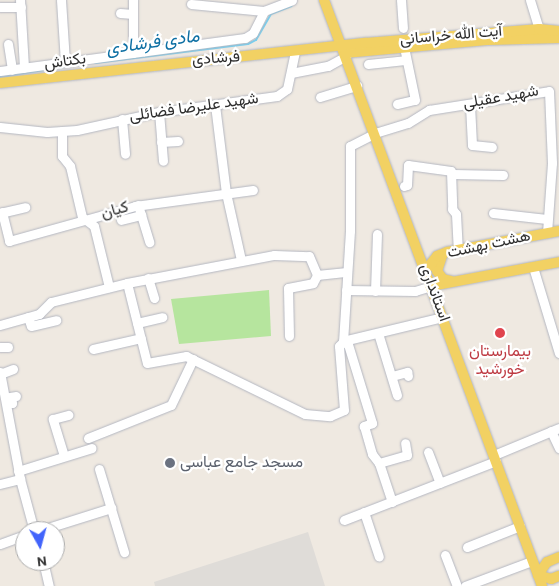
<!DOCTYPE html>
<meta charset="utf-8">
<style>
body{margin:0}
#map{position:relative;width:559px;height:586px;overflow:hidden;background:#efe9e1;font-family:Overpass,Vazirmatn,sans-serif}
div>[style]{position:absolute}
.green>*{inset:0;background:#b6e59e}
.plaza>*{inset:0;background:#dfdcd8}
.stream>*{height:2px;margin:-1px;padding:0 1px;transform-origin:1px;border-radius:1px;background:#75cff0}
.roads{filter:drop-shadow(0 0 1px #b4b7c1) drop-shadow(0 0 1px #b4b7c1)}
.minor>*{height:9px;margin:-4.5px;padding:0 4.5px;transform-origin:4.5px;border-radius:4.5px;background:#fff}
.major>*{height:10px;margin:-5px;padding:0 5px;transform-origin:5px;border-radius:5px;background:#f2d163}
.dots>*{width:14px;height:14px;translate:-50% -50%;box-sizing:border-box;border:2px solid #fff;border-radius:50%}
span{translate:-50% -50%;white-space:nowrap;text-align:center;line-height:1.15;-webkit-text-stroke:4.5px #fff;paint-order:stroke}
.street-label{font-size:16px;color:#2e2e2e}
.health-label{font-size:16px;color:#be3a42}
.worship-label{font-size:16px;color:#5b616d}
.left{translate:0 -50%;text-align:left}
.water-label{font-size:18px;color:#0d6fa3;font-style:italic}
.north{position:absolute;left:15px;top:521px;width:50px;height:50px;box-sizing:border-box;background:#fff;border:1px solid #ababab;border-radius:50%;rotate:173deg;font-size:14px;font-weight:700;line-height:20px;text-align:center;color:#2e2e2e}
.north::after{content:'';display:block;margin:auto;width:18px;height:22px;background:#4264fb;clip-path:polygon(50% 0,100% 100%,50% 72%,0 100%)}
</style>
<div id="map">
<div class="green">
<i style="clip-path:polygon(269px 290px,271px 336px,179px 344px,171px 299px)"></i>
</div>
<div class="plaza">
<i style="clip-path:polygon(308px 532px,325px 586px,155px 586px,154px 582px)"></i>
</div>
<div class="stream">
<i style="left:95px;top:63px;width:154px;rotate:-7.1deg"></i>
<i style="left:248px;top:44px;width:9px;rotate:-27deg"></i>
<i style="left:256px;top:40px;width:30px;rotate:-60deg"></i>
<i style="left:271px;top:14px;width:22px;rotate:-21deg"></i>
<i style="left:0;top:77px;width:64px;rotate:-9deg"></i>
</div>
<div class="roads">
<div class="minor">
<i style="left:20px;top:0;width:68px;rotate:86.6deg"></i>
<i style="left:61px;top:0;width:62px;rotate:86.3deg"></i>
<i style="left:401px;top:0;width:28px;rotate:86deg"></i>
<i style="left:530px;top:0;width:30px;rotate:73deg"></i>
<i style="left:191px;top:4px;width:73px;rotate:5.5deg"></i>
<i style="left:0;top:7px;width:21px"></i>
<i style="left:120px;top:13px;width:13px;rotate:4deg"></i>
<i style="left:8px;top:44px;width:26px;rotate:81deg"></i>
<i style="left:133px;top:53px;width:53px;rotate:-90deg"></i>
<i style="left:368px;top:64px;width:37px;rotate:-6deg"></i>
<i style="left:0;top:71px;width:247px;rotate:-7.7deg"></i>
<i style="left:245px;top:38px;width:9px;rotate:-32deg"></i>
<i style="left:253px;top:33px;width:25px;rotate:-63deg"></i>
<i style="left:264px;top:11px;width:30px;rotate:-21deg"></i>
<i style="left:291px;top:73px;width:38px;rotate:-11deg"></i>
<i style="left:328px;top:66px;width:21px;rotate:-29deg"></i>
<i style="left:320px;top:97px;width:39px;rotate:-17deg"></i>
<i style="left:397px;top:104px;width:18px;rotate:-13deg"></i>
<i style="left:415px;top:100px;width:54px;rotate:-101.7deg"></i>
<i style="left:215px;top:105px;width:89px;rotate:82.9deg"></i>
<i style="left:226px;top:193px;width:69px;rotate:77.4deg"></i>
<i style="left:470px;top:105px;width:40px;rotate:87.1deg"></i>
<i style="left:472px;top:145px;width:20px;rotate:6deg"></i>
<i style="left:159px;top:112px;width:49px;rotate:85.3deg"></i>
<i style="left:122px;top:119px;width:35px;rotate:85deg"></i>
<i style="left:0;top:127px;width:47px;rotate:6.1deg"></i>
<i style="left:47px;top:132px;width:30px;rotate:-4deg"></i>
<i style="left:77px;top:130px;width:84px;rotate:-12.4deg"></i>
<i style="left:159px;top:112px;width:119px;rotate:-7.7deg"></i>
<i style="left:277px;top:96px;width:12px;rotate:-35deg"></i>
<i style="left:287px;top:89px;width:38px;rotate:-78deg"></i>
<i style="left:62px;top:131px;width:25px;rotate:90deg"></i>
<i style="left:62px;top:156px;width:13px;rotate:51deg"></i>
<i style="left:70px;top:166px;width:52px;rotate:76.8deg"></i>
<i style="left:82px;top:217px;width:15px;rotate:37deg"></i>
<i style="left:94px;top:226px;width:63px;rotate:76.2deg"></i>
<i style="left:161px;top:142px;width:17px;rotate:-3deg"></i>
<i style="left:453px;top:174px;width:50px;rotate:1.1deg"></i>
<i style="left:404px;top:186px;width:3px;rotate:-18deg"></i>
<i style="left:407px;top:185px;width:20px;rotate:-87deg"></i>
<i style="left:408px;top:165px;width:43px;rotate:7.9deg"></i>
<i style="left:451px;top:171px;width:38px;rotate:88deg"></i>
<i style="left:452px;top:209px;width:6px;rotate:51deg"></i>
<i style="left:456px;top:214px;width:37px;rotate:87deg"></i>
<i style="left:138px;top:205px;width:39px;rotate:73deg"></i>
<i style="left:2px;top:212px;width:30px;rotate:76deg"></i>
<i style="left:9px;top:241px;width:131px;rotate:-15.5deg"></i>
<i style="left:135px;top:206px;width:119px;rotate:-7.7deg"></i>
<i style="left:0;top:213px;width:26px;rotate:-13deg"></i>
<i style="left:493px;top:213px;width:54px;rotate:6.3deg"></i>
<i style="left:121px;top:220px;width:21px;rotate:-14deg"></i>
<i style="left:533px;top:267px;width:90px;rotate:73.2deg"></i>
<i style="left:148px;top:278px;width:21px;rotate:73deg"></i>
<i style="left:127px;top:283px;width:150px;rotate:-10.8deg"></i>
<i style="left:274px;top:255px;width:35px;rotate:2deg"></i>
<i style="left:309px;top:256px;width:21px;rotate:67deg"></i>
<i style="left:317px;top:275px;width:30px;rotate:-6deg"></i>
<i style="left:346px;top:290px;width:69px;rotate:0.8deg"></i>
<i style="left:415px;top:291px;width:17px;rotate:-17deg"></i>
<i style="left:375px;top:291px;width:57px;rotate:-88deg"></i>
<i style="left:28px;top:317px;width:9px;rotate:72deg"></i>
<i style="left:31px;top:326px;width:26px;rotate:-13deg"></i>
<i style="left:137px;top:323px;width:26px;rotate:-13deg"></i>
<i style="left:0;top:325px;width:41px;rotate:-15.8deg"></i>
<i style="left:39px;top:314px;width:17px;rotate:-45deg"></i>
<i style="left:51px;top:302px;width:78px;rotate:-14deg"></i>
<i style="left:127px;top:283px;width:82px;rotate:76deg"></i>
<i style="left:147px;top:363px;width:40px;rotate:-10deg"></i>
<i style="left:186px;top:356px;width:132px;rotate:26deg"></i>
<i style="left:305px;top:414px;width:25px;rotate:5deg"></i>
<i style="left:330px;top:416px;width:15px;rotate:-23deg"></i>
<i style="left:344px;top:410px;width:64px;rotate:-94.5deg"></i>
<i style="left:339px;top:346px;width:6px;rotate:-45deg"></i>
<i style="left:343px;top:342px;width:111px;rotate:-86.4deg"></i>
<i style="left:350px;top:231px;width:85px;rotate:-90deg"></i>
<i style="left:350px;top:146px;width:28px;rotate:-27deg"></i>
<i style="left:375px;top:133px;width:34px;rotate:-17deg"></i>
<i style="left:408px;top:123px;width:25px;rotate:-32deg"></i>
<i style="left:429px;top:110px;width:121px;rotate:-9deg"></i>
<i style="left:549px;top:91px;width:72px;rotate:87.6deg"></i>
<i style="left:552px;top:163px;width:70px;rotate:94.1deg"></i>
<i style="left:378px;top:333px;width:65px;rotate:73deg"></i>
<i style="left:289px;top:336px;width:48px;rotate:-91.2deg"></i>
<i style="left:288px;top:288px;width:25px;rotate:-11deg"></i>
<i style="left:313px;top:283px;width:9px;rotate:-63deg"></i>
<i style="left:343px;top:341px;width:103px;rotate:-13.5deg"></i>
<i style="left:347px;top:341px;width:86px;rotate:73deg"></i>
<i style="left:372px;top:423px;width:9px;rotate:159deg"></i>
<i style="left:364px;top:426px;width:29px;rotate:74deg"></i>
<i style="left:372px;top:454px;width:11px;rotate:52deg"></i>
<i style="left:379px;top:463px;width:41px;rotate:71.6deg"></i>
<i style="left:0;top:347px;width:8px"></i>
<i style="left:93px;top:349px;width:49px;rotate:-12.9deg"></i>
<i style="left:0;top:372px;width:109px;rotate:79.4deg"></i>
<i style="left:20px;top:479px;width:54px;rotate:74.9deg"></i>
<i style="left:0;top:374px;width:14px;rotate:-21deg"></i>
<i style="left:392px;top:376px;width:16px;rotate:-15deg"></i>
<i style="left:407px;top:372px;width:4px;rotate:76deg"></i>
<i style="left:7px;top:403px;width:5px"></i>
<i style="left:12px;top:403px;width:6px;rotate:-108deg"></i>
<i style="left:10px;top:397px;width:6px;rotate:-9deg"></i>
<i style="left:551px;top:431px;width:19px;rotate:65deg"></i>
<i style="left:88px;top:438px;width:89px;rotate:-21.7deg"></i>
<i style="left:171px;top:405px;width:51px;rotate:-64.4deg"></i>
<i style="left:428px;top:452px;width:33px;rotate:69deg"></i>
<i style="left:494px;top:455px;width:70px;rotate:-22.6deg"></i>
<i style="left:64px;top:456px;width:39px;rotate:-107deg"></i>
<i style="left:53px;top:419px;width:16px;rotate:-15deg"></i>
<i style="left:379px;top:463px;width:29px;rotate:-16deg"></i>
<i style="left:407px;top:455px;width:12px;rotate:-99deg"></i>
<i style="left:99px;top:469px;width:87px;rotate:73.2deg"></i>
<i style="left:18px;top:471px;width:77px;rotate:-17.3deg"></i>
<i style="left:0;top:484px;width:21px;rotate:-14deg"></i>
<i style="left:364px;top:512px;width:47px;rotate:71.6deg"></i>
<i style="left:344px;top:520px;width:163px;rotate:-21.2deg"></i>
<i style="left:38px;top:531px;width:77px;rotate:-17.5deg"></i>
<i style="left:0;top:544px;width:27px;rotate:-20deg"></i>
<i style="left:467px;top:547px;width:57px;rotate:-21.6deg"></i>
<i style="left:445px;top:555px;width:33px;rotate:69deg"></i>
<i style="left:43px;top:561px;width:26px;rotate:77deg"></i>
<i style="left:465px;top:586px;width:72px;rotate:-20.5deg"></i>
</div>
<div class="major">
<i style="left:324px;top:0;width:625px;rotate:69.59deg"></i>
<i style="left:345px;top:53px;width:145px;rotate:-5.2deg"></i>
<i style="left:489px;top:40px;width:70px;rotate:-1.6deg"></i>
<i style="left:0;top:83px;width:367px;rotate:-6.3deg"></i>
<i style="left:365px;top:43px;width:175px;rotate:-4.6deg"></i>
<i style="left:539px;top:29px;width:20px;rotate:6deg"></i>
<i style="left:442px;top:256px;width:16px;rotate:108deg"></i>
<i style="left:437px;top:271px;width:10px;rotate:53deg"></i>
<i style="left:443px;top:279px;width:8px;rotate:14deg"></i>
<i style="left:425px;top:271px;width:19px;rotate:-51deg"></i>
<i style="left:437px;top:256px;width:11px;rotate:-22deg"></i>
<i style="left:447px;top:252px;width:114px;rotate:-10.6deg"></i>
<i style="left:431px;top:286px;width:130px;rotate:-10.6deg"></i>
<i style="left:559px;top:557px;width:13px;rotate:157deg"></i>
<i style="left:547px;top:562px;width:16px;rotate:125deg"></i>
<i style="left:538px;top:575px;width:14px;rotate:17deg"></i>
<i style="left:551px;top:579px;width:9px;rotate:-21deg"></i>
</div>
</div>
<div class="dots">
<i style="left:500px;top:333px;background:#e0444e"></i>
<i style="left:170px;top:463px;background:#6b7280"></i>
</div>
<div class="street-label">
<span style="left:451px;top:36px;rotate:-5deg">آیت الله خراسانی</span>
<span style="left:216px;top:59px;rotate:-4deg">فرشادی</span>
<span style="left:65px;top:62px;rotate:-8deg">بکتاش</span>
<span style="left:501px;top:98px;rotate:-10deg">شهید عقیلی</span>
<span style="left:194px;top:108px;rotate:-8deg">شهید علیرضا فضائلی</span>
<span style="left:115px;top:211px;rotate:-16deg">کیان</span>
<span style="left:489px;top:245px;rotate:-12deg">هشت بهشت</span>
<span style="left:434px;top:293px;rotate:70deg">استانداری</span>
</div>
<div class="health-label">
<span style="left:500px;top:361px">بیمارستان<br>خورشید</span>
</div>
<div class="worship-label">
<span class="left" style="left:180px;top:463px">مسجد جامع عباسی</span>
</div>
<div class="water-label">
<span style="left:153px;top:44px;rotate:-8deg">مادی فرشادی</span>
</div>
<div class="north">N</div>
</div>
